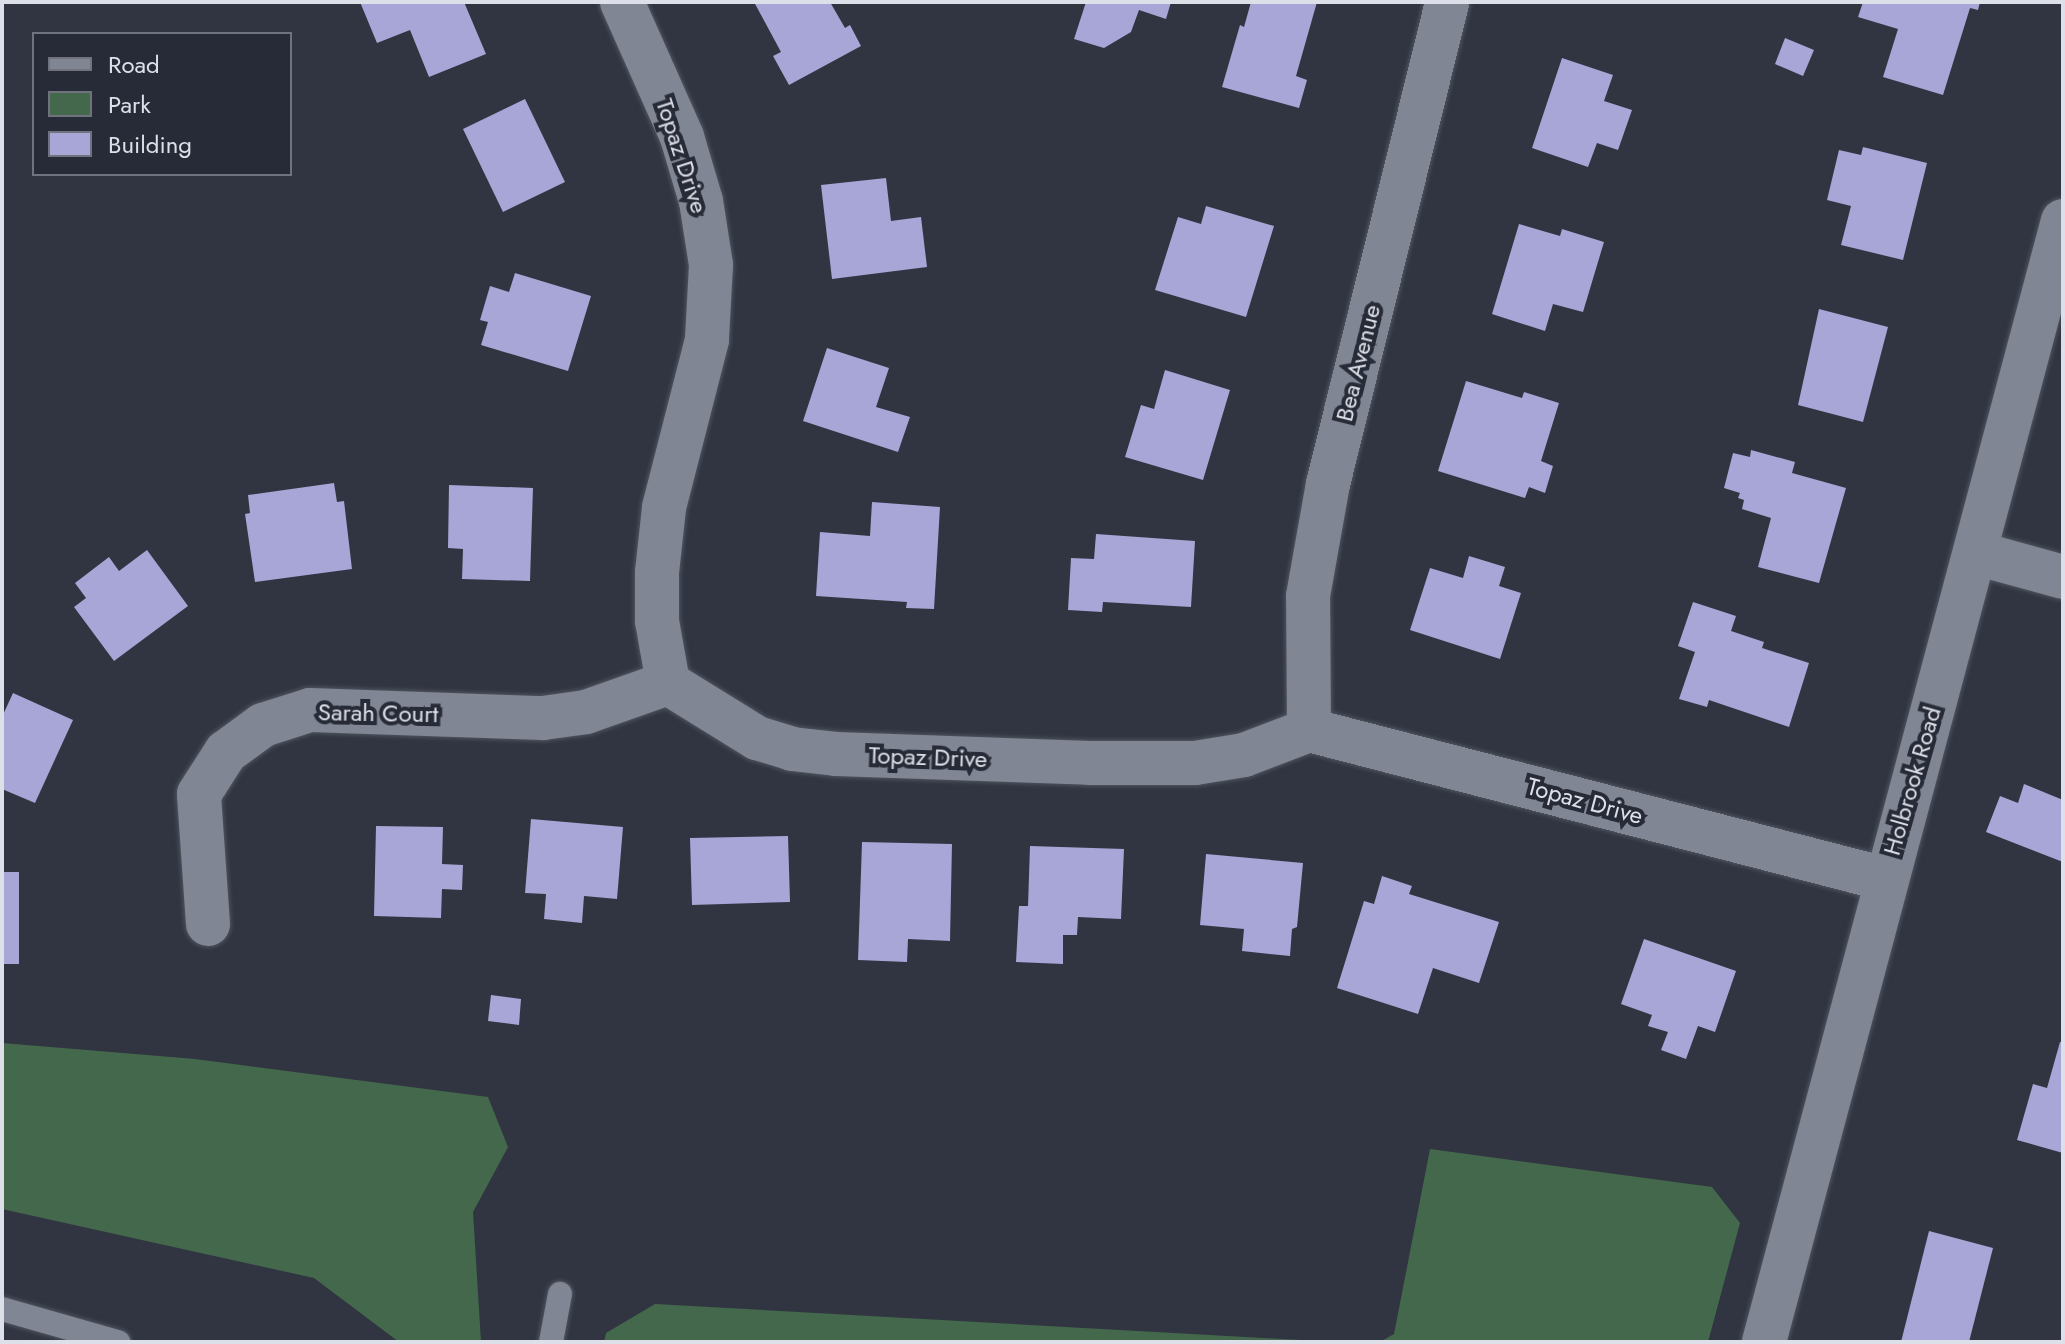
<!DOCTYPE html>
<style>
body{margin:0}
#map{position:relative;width:2065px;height:1344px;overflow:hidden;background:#313542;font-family:Jost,sans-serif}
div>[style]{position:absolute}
.green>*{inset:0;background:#44684c}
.building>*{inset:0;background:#a7a6d6}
.roads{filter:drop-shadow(0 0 2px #50545e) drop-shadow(0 0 2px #50545e)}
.lane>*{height:24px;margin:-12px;padding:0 12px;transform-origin:12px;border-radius:12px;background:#808694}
.street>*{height:44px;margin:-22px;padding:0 22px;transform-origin:22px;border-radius:22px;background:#808694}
.secondary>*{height:44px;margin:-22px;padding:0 22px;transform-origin:22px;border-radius:22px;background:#808694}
span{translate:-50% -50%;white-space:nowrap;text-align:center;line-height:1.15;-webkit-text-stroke:8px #272b37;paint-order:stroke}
.street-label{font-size:24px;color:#dde0e8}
.frame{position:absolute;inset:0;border:4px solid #dde0e8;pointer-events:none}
.legend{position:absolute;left:32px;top:32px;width:260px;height:144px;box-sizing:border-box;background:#272b37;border:2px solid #70737e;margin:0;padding:10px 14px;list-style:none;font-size:24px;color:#dde0e8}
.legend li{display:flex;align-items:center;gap:16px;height:40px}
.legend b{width:40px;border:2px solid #70737e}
</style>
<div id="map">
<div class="green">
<i style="clip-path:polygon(2px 1043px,195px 1059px,488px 1097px,508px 1147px,473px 1212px,481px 1342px,399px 1342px,314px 1278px,2px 1209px)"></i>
<i style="clip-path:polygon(1430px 1149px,1712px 1187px,1740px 1223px,1708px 1342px,1380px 1342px,1394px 1334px)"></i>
<i style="clip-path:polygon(655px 1304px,1335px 1342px,604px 1342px,606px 1333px)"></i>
</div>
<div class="building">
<i style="clip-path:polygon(360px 2px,464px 2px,486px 54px,429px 77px,410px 30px,377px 43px)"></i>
<i style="clip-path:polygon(754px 2px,830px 2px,845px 28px,850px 25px,861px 46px,789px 85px,773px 56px,781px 52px)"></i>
<i style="clip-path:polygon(1086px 2px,1171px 2px,1166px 19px,1139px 10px,1131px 32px,1104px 48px,1074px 39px)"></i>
<i style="clip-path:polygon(1251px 2px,1317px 2px,1296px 76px,1307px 80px,1299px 108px,1222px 87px,1240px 25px,1244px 27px)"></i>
<i style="clip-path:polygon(1863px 2px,1980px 2px,1978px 10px,1970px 8px,1943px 95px,1883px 77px,1898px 29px,1858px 17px)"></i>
<i style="clip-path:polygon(1785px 38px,1814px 50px,1803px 76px,1775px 64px)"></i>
<i style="clip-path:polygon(1562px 58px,1613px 75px,1604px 101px,1632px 110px,1618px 150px,1597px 143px,1588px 167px,1532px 148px)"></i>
<i style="clip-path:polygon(525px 99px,565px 182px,503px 212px,463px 129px)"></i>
<i style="clip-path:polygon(1863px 147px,1927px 163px,1903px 260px,1841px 245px,1851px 206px,1827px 200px,1839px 150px,1861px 155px)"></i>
<i style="clip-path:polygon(886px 178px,891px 221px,921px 217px,927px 267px,832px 279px,821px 185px)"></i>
<i style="clip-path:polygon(1206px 206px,1274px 226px,1246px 317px,1155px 290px,1178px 217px,1201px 224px)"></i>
<i style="clip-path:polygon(1519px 224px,1560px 236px,1562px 229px,1604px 242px,1583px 312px,1553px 304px,1545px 331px,1492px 314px)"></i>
<i style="clip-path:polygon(515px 273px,591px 296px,568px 371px,481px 345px,488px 322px,480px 320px,490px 286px,509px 292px)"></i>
<i style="clip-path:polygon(1819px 309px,1888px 327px,1863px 422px,1798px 405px)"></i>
<i style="clip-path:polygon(827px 348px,889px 368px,876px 407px,910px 417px,898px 452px,803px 421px)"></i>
<i style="clip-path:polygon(1165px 370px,1230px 390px,1203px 480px,1125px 457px,1141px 405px,1154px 409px)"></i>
<i style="clip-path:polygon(1466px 381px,1522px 398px,1524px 392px,1559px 403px,1541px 461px,1553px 466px,1545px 493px,1529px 487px,1525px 498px,1438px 471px)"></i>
<i style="clip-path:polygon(1751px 450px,1795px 462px,1792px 473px,1846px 488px,1819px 583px,1758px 567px,1771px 518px,1742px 509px,1744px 500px,1738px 498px,1740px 493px,1724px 488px,1733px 453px,1750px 457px)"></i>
<i style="clip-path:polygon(334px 483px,337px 502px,344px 501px,352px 569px,255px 582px,245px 514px,250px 513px,248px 495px)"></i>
<i style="clip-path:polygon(449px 485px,533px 488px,530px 581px,462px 579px,463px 549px,448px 548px)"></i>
<i style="clip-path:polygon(872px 502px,940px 507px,934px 609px,906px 608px,907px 602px,816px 596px,820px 532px,870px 536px)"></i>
<i style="clip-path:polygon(1096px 534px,1195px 541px,1191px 607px,1103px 602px,1102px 612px,1068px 610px,1071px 558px,1094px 559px)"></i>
<i style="clip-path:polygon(147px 550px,188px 606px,114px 661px,74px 607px,86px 598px,75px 583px,109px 557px,119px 571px)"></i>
<i style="clip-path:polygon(1469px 556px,1505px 567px,1499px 586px,1521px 593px,1500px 659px,1410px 630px,1430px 568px,1463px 578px)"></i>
<i style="clip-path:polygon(1693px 602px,1736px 616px,1731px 631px,1764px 642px,1762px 648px,1809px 663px,1789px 727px,1709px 700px,1707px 707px,1679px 699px,1695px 652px,1678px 646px)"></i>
<i style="clip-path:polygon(13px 693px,73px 720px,35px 803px,2px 789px,2px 717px)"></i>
<i style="clip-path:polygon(2024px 784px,2063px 800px,2063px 862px,1986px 832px,2000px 796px,2018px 803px)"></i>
<i style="clip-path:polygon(531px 819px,623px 827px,617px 899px,584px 896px,582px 923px,544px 919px,546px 894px,525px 893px)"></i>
<i style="clip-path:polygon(376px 826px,443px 827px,442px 864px,463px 865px,462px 890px,442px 889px,441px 918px,374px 916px)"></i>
<i style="clip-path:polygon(788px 836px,790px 902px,692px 905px,690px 838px)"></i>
<i style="clip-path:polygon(862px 842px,952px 844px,950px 941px,908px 939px,907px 962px,858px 960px)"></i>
<i style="clip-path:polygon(1030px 846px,1124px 849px,1121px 919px,1078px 917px,1077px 935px,1063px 935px,1063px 964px,1016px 962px,1019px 906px,1028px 906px)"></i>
<i style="clip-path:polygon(1206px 854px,1303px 863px,1297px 927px,1292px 929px,1290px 956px,1242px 951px,1244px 929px,1200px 925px)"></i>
<i style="clip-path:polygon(2px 872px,19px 872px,19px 964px,2px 964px)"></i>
<i style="clip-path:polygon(1382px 876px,1412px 886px,1409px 894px,1499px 922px,1479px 983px,1433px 968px,1418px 1014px,1337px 988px,1364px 901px,1374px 904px)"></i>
<i style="clip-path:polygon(1644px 939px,1736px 971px,1715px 1032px,1698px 1026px,1686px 1059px,1661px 1050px,1668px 1032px,1648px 1026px,1652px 1015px,1621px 1004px)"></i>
<i style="clip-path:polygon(491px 995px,521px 999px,519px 1025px,488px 1021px)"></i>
<i style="clip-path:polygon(2060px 1042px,2063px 1042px,2063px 1153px,2017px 1140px,2033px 1084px,2047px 1088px)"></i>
<i style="clip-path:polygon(1929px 1231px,1993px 1248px,1969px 1342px,1901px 1342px)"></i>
</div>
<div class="roads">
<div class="lane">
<i style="left:2px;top:1309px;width:121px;rotate:15.9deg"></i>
<i style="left:551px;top:1342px;width:49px;rotate:-79.4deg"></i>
</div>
<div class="street">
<i style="left:622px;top:2px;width:148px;rotate:66deg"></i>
<i style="left:682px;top:137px;width:67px;rotate:73.5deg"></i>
<i style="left:701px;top:201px;width:65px;rotate:81.1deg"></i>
<i style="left:711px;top:265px;width:75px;rotate:93.1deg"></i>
<i style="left:707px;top:340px;width:173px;rotate:104.4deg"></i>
<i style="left:664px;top:508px;width:64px;rotate:96.2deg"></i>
<i style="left:657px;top:572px;width:49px;rotate:90deg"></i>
<i style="left:657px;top:621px;width:63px;rotate:79.9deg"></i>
<i style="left:668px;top:683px;width:105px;rotate:31.7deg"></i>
<i style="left:757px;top:738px;width:37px;rotate:17deg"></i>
<i style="left:792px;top:749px;width:44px;rotate:6.5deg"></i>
<i style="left:836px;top:754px;width:254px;rotate:2deg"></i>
<i style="left:1090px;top:763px;width:105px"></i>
<i style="left:1195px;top:763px;width:50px;rotate:-9.3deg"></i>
<i style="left:1244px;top:755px;width:70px;rotate:-21deg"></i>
<i style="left:1309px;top:730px;width:595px;rotate:14.5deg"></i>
<i style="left:1976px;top:553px;width:90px;rotate:15.4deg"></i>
<i style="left:1309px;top:730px;width:134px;rotate:-90.4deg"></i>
<i style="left:1308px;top:596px;width:114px;rotate:-79.9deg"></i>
<i style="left:1328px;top:484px;width:496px;rotate:-76.1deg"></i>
<i style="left:208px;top:924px;width:130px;rotate:-94deg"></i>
<i style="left:199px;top:794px;width:50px;rotate:-57.3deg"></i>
<i style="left:226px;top:752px;width:46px;rotate:-36.1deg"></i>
<i style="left:263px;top:725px;width:49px;rotate:-17.7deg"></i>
<i style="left:310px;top:710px;width:233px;rotate:2deg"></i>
<i style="left:543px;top:718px;width:43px;rotate:-7.9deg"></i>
<i style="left:586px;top:712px;width:87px;rotate:-19.5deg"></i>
</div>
<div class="secondary">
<i style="left:1764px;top:1342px;width:1160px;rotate:-75.07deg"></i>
</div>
</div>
<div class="street-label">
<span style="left:682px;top:156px;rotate:72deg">Topaz Drive</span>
<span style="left:1358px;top:363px;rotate:-76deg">Bea Avenue</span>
<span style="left:378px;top:713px;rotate:1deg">Sarah Court</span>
<span style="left:928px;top:757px;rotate:2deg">Topaz Drive</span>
<span style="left:1912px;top:781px;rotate:-74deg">Holbrook Road</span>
<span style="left:1585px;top:801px;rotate:15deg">Topaz Drive</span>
</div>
<div class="frame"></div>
<ul class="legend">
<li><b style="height:10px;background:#808694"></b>Road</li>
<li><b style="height:22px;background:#44684c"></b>Park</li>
<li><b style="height:22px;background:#a7a6d6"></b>Building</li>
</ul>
</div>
